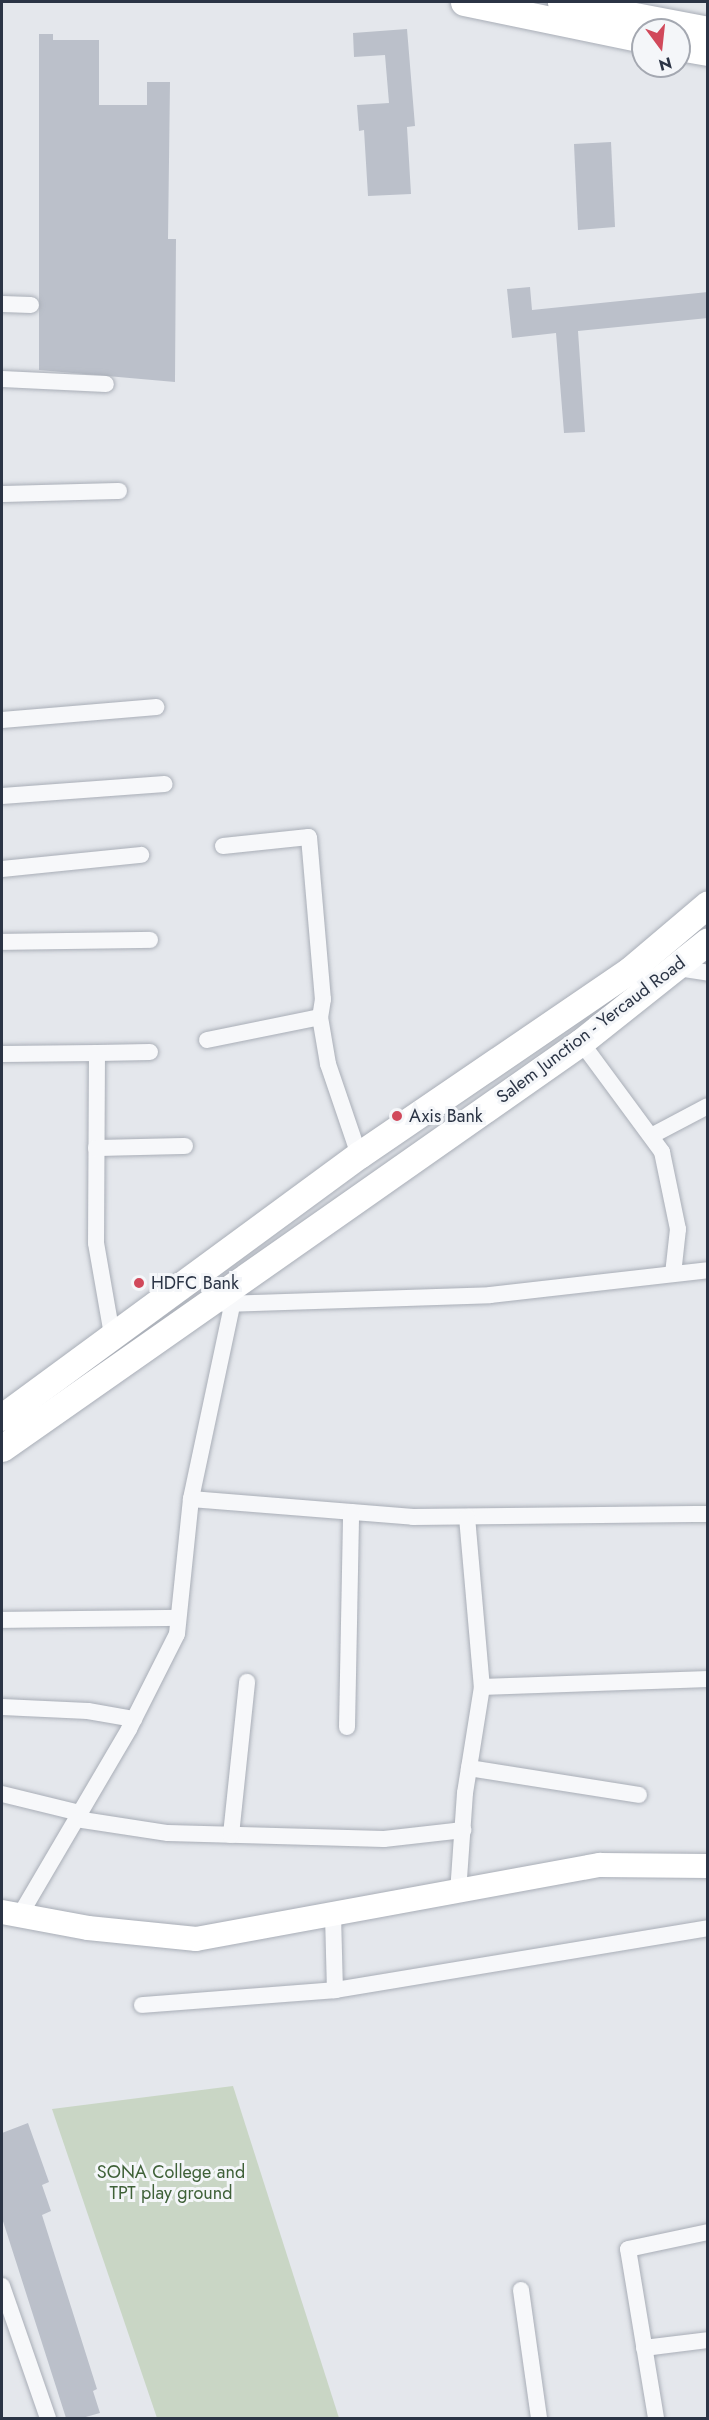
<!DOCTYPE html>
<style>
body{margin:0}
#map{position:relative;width:709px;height:2420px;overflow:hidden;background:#e4e7ec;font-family:Jost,sans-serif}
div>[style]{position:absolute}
.green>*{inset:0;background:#c9d6c5}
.building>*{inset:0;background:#bbc0ca}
.roads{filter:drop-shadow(0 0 2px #a9aeb7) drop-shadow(0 0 2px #a9aeb7)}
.street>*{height:16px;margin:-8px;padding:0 8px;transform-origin:8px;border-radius:8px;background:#f7f8fa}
.secondary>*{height:24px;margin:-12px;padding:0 12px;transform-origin:12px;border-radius:12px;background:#fff}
.primary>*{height:27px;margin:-13.5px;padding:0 13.5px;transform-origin:13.5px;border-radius:13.5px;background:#fff}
.dots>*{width:16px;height:16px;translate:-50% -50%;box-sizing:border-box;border:3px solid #f4f6f9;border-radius:50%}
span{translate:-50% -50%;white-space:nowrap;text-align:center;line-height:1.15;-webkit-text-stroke:6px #f4f6f9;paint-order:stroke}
.street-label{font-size:18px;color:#2b3445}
.poi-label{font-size:18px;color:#2b3445}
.left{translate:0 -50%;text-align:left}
.park-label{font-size:18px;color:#3f6138}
.frame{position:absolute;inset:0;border:3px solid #2b3445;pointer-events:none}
.north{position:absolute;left:631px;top:18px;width:60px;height:60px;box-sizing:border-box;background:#f4f6f9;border:2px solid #a4a8b1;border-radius:50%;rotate:165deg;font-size:16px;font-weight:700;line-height:24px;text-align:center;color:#2b3445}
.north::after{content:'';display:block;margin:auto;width:21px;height:27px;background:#d1495b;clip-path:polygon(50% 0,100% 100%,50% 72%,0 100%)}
</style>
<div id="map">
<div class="green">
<i style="clip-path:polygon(233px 2086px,339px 2418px,157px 2418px,52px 2109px)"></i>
</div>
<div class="building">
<i style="clip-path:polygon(407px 29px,415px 126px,407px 127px,411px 194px,368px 196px,364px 130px,359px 131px,357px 105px,389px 103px,385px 55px,354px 57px,353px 33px)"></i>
<i style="clip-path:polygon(39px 34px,53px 34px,53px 40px,99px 40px,99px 105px,147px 105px,147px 82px,170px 82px,168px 239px,176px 239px,175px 382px,39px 370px)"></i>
<i style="clip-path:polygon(611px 142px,615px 227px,578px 230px,574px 144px)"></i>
<i style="clip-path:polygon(530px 287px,532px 310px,708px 292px,708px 318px,578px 331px,585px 432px,564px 433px,556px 333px,512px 338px,507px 289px)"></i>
<i style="clip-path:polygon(28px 2123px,49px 2182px,42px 2185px,51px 2211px,42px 2215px,97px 2389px,93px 2391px,100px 2413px,82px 2418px,66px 2418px,2px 2218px,2px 2133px)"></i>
</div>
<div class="roads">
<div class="street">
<i style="left:2px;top:304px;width:29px;rotate:2deg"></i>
<i style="left:2px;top:379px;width:104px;rotate:2.8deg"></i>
<i style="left:2px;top:494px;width:117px;rotate:-1.5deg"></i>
<i style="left:2px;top:720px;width:155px;rotate:-4.8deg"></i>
<i style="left:2px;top:796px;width:163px;rotate:-4.2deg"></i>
<i style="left:223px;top:846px;width:86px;rotate:-6deg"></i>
<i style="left:309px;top:837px;width:163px;rotate:85.1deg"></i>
<i style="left:323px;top:999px;width:18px;rotate:99deg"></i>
<i style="left:320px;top:1017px;width:48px;rotate:80.3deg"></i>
<i style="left:328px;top:1064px;width:96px;rotate:71.2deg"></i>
<i style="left:2px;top:869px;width:140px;rotate:-5.8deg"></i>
<i style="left:2px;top:942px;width:148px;rotate:-0.8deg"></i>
<i style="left:675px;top:964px;width:5px;rotate:53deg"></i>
<i style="left:678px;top:968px;width:30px;rotate:9deg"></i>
<i style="left:207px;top:1040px;width:115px;rotate:-11.5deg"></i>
<i style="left:581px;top:1042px;width:137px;rotate:53.6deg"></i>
<i style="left:662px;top:1152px;width:79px;rotate:78.3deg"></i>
<i style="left:678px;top:1229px;width:45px;rotate:96.3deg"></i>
<i style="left:97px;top:1053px;width:53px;rotate:-1.1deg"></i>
<i style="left:2px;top:1054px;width:95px;rotate:-0.6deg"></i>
<i style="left:97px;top:1053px;width:190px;rotate:90.3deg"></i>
<i style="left:96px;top:1243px;width:93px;rotate:80.1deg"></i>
<i style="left:651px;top:1136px;width:64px;rotate:-27.8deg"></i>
<i style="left:96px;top:1148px;width:89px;rotate:-1.3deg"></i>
<i style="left:233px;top:1301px;width:202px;rotate:102deg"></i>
<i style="left:191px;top:1499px;width:223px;rotate:4.6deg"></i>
<i style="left:413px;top:1517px;width:295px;rotate:-0.6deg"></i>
<i style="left:224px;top:1304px;width:266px;rotate:-1.9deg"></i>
<i style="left:490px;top:1295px;width:219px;rotate:-6.5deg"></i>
<i style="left:467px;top:1517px;width:171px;rotate:85deg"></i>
<i style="left:482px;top:1687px;width:226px;rotate:-2deg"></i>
<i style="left:2px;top:1620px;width:176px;rotate:-0.7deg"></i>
<i style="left:2px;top:1707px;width:86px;rotate:2.7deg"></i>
<i style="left:88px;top:1711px;width:47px;rotate:9.9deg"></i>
<i style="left:347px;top:1727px;width:215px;rotate:-88.9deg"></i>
<i style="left:469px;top:1768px;width:172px;rotate:9deg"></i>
<i style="left:2px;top:1794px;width:80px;rotate:13.7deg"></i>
<i style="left:76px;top:1819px;width:93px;rotate:8.7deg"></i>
<i style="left:168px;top:1833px;width:216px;rotate:1.6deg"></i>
<i style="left:384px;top:1839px;width:80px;rotate:-6.5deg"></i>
<i style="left:231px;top:1835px;width:154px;rotate:-84deg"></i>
<i style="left:458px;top:1893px;width:100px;rotate:-86deg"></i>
<i style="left:465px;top:1793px;width:107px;rotate:-80.9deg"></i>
<i style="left:20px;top:1915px;width:216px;rotate:-59.6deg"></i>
<i style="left:129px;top:1729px;width:106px;rotate:-63.2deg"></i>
<i style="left:177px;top:1634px;width:136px;rotate:-84.1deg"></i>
<i style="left:333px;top:1915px;width:75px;rotate:88.5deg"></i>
<i style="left:142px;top:2005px;width:194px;rotate:-4.4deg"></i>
<i style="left:335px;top:1990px;width:378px;rotate:-9.4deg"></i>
<i style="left:2px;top:2286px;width:140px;rotate:70.8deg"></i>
<i style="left:521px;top:2290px;width:129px;rotate:82deg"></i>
<i style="left:644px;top:2348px;width:64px;rotate:-7.1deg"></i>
<i style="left:656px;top:2418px;width:171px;rotate:-99.4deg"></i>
<i style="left:628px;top:2249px;width:82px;rotate:-12deg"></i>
</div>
<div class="secondary">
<i style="left:2px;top:1912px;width:87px;rotate:10.5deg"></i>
<i style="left:88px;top:1928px;width:109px;rotate:5.8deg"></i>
<i style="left:196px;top:1939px;width:411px;rotate:-10.4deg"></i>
<i style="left:600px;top:1865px;width:108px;rotate:0.5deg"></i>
</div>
<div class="primary">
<i style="left:464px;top:2px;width:183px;rotate:11.7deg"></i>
<i style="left:561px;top:2px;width:150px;rotate:10.8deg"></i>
<i style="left:679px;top:47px;width:29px;rotate:10deg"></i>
<i style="left:2px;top:1417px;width:443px;rotate:-36.3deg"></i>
<i style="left:359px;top:1155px;width:328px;rotate:-34.3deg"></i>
<i style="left:630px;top:970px;width:102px;rotate:-40.2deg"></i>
<i style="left:2px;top:1448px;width:707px;rotate:-35.04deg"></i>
<i style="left:581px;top:1042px;width:162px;rotate:-38.5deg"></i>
</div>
</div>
<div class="dots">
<i style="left:397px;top:1116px;background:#d1495b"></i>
<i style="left:139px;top:1283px;background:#d1495b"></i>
</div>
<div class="street-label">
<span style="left:591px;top:1030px;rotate:-37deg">Salem Junction - Yercaud Road</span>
</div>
<div class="poi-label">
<span class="left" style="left:409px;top:1116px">Axis Bank</span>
<span class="left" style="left:151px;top:1283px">HDFC Bank</span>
</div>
<div class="park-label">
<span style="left:171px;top:2183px">SONA College and<br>TPT play ground</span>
</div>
<div class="frame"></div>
<div class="north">N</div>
</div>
